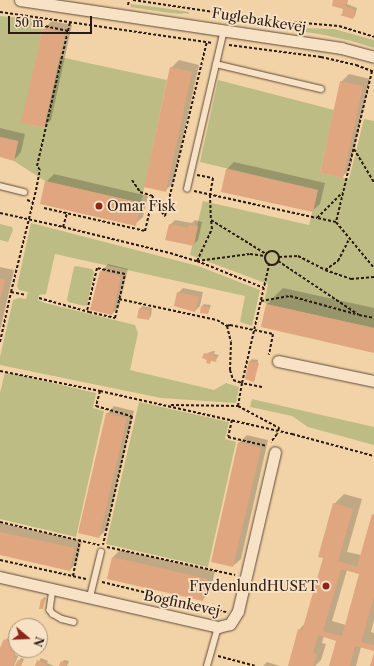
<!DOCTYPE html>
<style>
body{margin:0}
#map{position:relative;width:374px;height:666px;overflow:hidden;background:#f2d3a7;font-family:"Libre Caslon Text",serif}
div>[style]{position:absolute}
.green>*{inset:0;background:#bdbc85}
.shadow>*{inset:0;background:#0003}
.building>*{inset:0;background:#e0a680}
.path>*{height:2px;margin-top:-1px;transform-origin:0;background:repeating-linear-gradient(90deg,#2c1b13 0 3px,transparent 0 5px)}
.path>.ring{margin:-1px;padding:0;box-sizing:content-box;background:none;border:2px solid #2c1b13;border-radius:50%}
.roads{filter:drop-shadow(0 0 1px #5e4938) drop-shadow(0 0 1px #5e4938)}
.lane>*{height:5.5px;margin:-2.75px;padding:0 2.75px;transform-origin:2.75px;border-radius:2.75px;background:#f7e2c6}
.street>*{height:11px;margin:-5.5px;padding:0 5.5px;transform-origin:5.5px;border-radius:5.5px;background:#f7e2c6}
.dots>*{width:11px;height:11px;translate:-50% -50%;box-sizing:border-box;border:2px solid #f7e2c6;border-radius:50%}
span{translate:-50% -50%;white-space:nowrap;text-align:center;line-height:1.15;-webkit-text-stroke:3.5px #f7e2c6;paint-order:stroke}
.street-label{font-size:14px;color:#2c1b13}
.poi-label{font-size:14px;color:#2c1b13}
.left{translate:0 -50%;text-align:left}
.right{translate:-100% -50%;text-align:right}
.north{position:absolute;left:8px;top:618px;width:40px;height:40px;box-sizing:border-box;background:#f7e2c6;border:1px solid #a6927e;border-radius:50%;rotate:109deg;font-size:11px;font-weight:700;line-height:16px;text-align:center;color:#2c1b13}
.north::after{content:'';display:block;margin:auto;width:14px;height:18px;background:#8f2418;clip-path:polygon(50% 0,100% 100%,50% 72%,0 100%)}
.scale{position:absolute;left:8px;top:16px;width:84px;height:18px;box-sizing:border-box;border:2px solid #2c1b13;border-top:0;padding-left:5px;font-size:12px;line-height:14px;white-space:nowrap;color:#2c1b13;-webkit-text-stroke:3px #f7e2c6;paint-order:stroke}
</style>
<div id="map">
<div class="green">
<i style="clip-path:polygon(131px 4px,163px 8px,189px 12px,189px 14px,183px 13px,183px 14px,170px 13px,130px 7px)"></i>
<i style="clip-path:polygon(0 16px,35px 19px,43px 28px,22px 123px,44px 128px,60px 57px,167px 80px,141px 203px,45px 181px,14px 161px,18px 141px,0 137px)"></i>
<i style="clip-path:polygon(229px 18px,298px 28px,334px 29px,374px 40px,374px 48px,352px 41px,319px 34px,229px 21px)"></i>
<i style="clip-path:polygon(218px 80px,334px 110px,320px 173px,349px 179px,364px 119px,374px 121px,374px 328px,266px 304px,264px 302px,268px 284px,190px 255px,203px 201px,309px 225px,318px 190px,200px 162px)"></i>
<i style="clip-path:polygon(31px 223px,198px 266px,260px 290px,252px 326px,240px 322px,245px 296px,55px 254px,46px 294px,39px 295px,38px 300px,45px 303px,135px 325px,138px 333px,130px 370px,214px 390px,226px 383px,239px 387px,236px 403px,161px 398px,0 365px,0 357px,13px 300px,19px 298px,26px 299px,28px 292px,19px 290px,17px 286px)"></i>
<i style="clip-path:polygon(0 224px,12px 227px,13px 230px,8px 242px,0 240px)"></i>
<i style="clip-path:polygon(76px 266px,92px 269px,94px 272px,87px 305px,85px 306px,68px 302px,67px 300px,74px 267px)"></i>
<i style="clip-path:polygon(5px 372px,96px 393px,93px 408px,104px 411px,76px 537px,0 519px,0 393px)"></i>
<i style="clip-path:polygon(252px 399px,374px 427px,374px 445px,308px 427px,292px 416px,250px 407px)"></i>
<i style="clip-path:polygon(139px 402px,229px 422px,225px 439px,236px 442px,208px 567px,106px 544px)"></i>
</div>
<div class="shadow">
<i style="clip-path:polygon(334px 0,348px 0,347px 4px,357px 8px,355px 16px,353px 18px)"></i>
<i style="clip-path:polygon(52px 21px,72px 25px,51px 120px,43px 127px,23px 123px,44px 28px)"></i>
<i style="clip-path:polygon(179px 60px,199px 65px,173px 183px,165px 191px,171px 68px)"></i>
<i style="clip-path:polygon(349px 74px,370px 79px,350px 169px,342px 177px,341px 82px)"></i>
<i style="clip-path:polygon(0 128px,25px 134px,21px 152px,14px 160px,0 156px)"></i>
<i style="clip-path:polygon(234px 162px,325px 183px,320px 204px,312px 211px,226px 170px)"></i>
<i style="clip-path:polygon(54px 174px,148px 196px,143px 217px,135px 224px,46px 182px)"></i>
<i style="clip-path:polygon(175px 220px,192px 223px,195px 220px,202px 222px,198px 240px,193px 245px,170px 225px)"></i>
<i style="clip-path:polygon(108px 264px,128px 269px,119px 307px,112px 314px,101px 272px)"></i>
<i style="clip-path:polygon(0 267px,14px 270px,0 331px)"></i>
<i style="clip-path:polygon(183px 288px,203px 292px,200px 306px,195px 311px,178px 293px)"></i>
<i style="clip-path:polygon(283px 288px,374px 308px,374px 352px,262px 326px,267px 304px)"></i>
<i style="clip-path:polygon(204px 304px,211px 305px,208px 313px,202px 306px)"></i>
<i style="clip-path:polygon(142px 306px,152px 308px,151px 316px,148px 319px,140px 309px)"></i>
<i style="clip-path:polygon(213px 351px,215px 351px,214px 354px,219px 355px,215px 361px,209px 359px,205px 354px)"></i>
<i style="clip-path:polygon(252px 359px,258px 360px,254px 381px,246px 379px,250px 361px)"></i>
<i style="clip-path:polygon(114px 406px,134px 411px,107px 529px,99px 537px,107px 414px)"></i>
<i style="clip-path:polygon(247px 435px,268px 440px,241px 559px,233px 566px,239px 443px)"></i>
<i style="clip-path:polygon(evenodd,344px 494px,362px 499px,347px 552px,361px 555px,374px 513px,374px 620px,371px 632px,374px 633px,374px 650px,361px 647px,356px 666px,330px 666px,337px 640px,324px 636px,322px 643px,326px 644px,321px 660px,315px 666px,289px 666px,299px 630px,305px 623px,324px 558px,334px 504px,344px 494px,347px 570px,361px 574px,346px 625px,332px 621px,347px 570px)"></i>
<i style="clip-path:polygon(0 523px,82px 541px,77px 562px,70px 570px,0 554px)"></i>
<i style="clip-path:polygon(120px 550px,215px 571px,210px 592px,202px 600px,108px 578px,113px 557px)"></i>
<i style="clip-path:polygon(44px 597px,46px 598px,42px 608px,42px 600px)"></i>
<i style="clip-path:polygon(7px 638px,16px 641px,17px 650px,15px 655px,18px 656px,14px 666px,0 666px,0 651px)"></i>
<i style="clip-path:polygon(21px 658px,24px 659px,21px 666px,16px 666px)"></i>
<i style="clip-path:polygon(41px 658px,48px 661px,47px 663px,54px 666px,36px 666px)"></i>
<i style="clip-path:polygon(64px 660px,69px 661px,67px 666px,60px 666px)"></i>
<i style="clip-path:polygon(267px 662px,280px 666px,263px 666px)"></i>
</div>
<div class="building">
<i style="clip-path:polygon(333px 0,348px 0,345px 6px,355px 10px,353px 19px,340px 15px,342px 14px,343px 9px,332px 6px)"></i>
<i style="clip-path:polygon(43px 28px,65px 33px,44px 128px,21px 123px)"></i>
<i style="clip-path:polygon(170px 67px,192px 72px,166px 192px,144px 187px)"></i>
<i style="clip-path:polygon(340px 81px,363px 86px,343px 178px,320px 173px)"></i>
<i style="clip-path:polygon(0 137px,18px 141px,14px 161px,0 157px)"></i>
<i style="clip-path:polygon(226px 169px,318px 190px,313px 212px,221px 192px)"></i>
<i style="clip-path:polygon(45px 181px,141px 203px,136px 226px,40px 204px)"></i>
<i style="clip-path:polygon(169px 224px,188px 228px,189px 225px,198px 226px,194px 246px,165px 240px)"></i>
<i style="clip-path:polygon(100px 271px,121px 276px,112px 315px,90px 310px)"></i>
<i style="clip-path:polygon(0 279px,5px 280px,1px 297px,0 297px)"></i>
<i style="clip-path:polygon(177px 292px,199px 297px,195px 312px,174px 306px)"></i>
<i style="clip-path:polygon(266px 304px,374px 328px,374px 353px,261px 327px)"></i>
<i style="clip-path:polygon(201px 306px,209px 307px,208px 314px,200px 313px)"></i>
<i style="clip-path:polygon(139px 308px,150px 310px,149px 320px,137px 318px)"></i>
<i style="clip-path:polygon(210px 352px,213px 353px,212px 356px,217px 357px,216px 362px,211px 361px,210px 364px,206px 363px,207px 360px,202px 358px,204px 353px,209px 355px)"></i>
<i style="clip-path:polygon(249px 361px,259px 363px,254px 382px,245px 379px)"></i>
<i style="clip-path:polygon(106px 413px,127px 418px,99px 538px,78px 533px)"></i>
<i style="clip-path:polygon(238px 442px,261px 448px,233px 567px,211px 562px)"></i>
<i style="clip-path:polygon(evenodd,333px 503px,353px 509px,338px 561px,357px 567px,372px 514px,374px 515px,374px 597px,361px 642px,374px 645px,374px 651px,355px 646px,350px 666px,329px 666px,336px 641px,318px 635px,313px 653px,317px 654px,313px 666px,288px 666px,298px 629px,302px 631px,323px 558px,318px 557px,333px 503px,341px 569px,359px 574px,342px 636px,323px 631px,341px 569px)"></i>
<i style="clip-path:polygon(0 532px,75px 548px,70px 571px,0 555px)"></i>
<i style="clip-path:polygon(112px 557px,208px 579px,203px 601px,107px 579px)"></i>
<i style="clip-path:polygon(41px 599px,45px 600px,43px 609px,39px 609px)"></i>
<i style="clip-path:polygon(4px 639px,16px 644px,16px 650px,13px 657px,16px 658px,13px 666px,0 666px,0 648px)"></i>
<i style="clip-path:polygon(374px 653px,374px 666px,370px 666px)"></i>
<i style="clip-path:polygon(18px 660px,22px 662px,21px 666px,15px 666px)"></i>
<i style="clip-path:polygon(37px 660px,47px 664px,46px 666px,35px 666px)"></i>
<i style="clip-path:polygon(61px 661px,67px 664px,66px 666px,59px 666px)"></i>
</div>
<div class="path">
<i style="left:133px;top:0;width:137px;rotate:8.4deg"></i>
<i style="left:269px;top:20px;width:70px;rotate:4.9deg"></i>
<i style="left:339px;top:26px;width:37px;rotate:17deg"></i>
<i style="left:128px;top:5px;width:5px;rotate:-79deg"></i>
<i style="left:0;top:12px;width:215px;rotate:8.3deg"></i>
<i style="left:68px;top:31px;width:9px;rotate:-77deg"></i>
<i style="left:229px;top:45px;width:93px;rotate:7.4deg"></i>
<i style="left:321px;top:57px;width:36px;rotate:13deg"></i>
<i style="left:356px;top:65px;width:19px;rotate:21deg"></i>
<i style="left:372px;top:71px;width:155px;rotate:103.4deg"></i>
<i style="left:336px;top:222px;width:60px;rotate:50.4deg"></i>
<i style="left:354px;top:149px;width:39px;rotate:59deg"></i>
<i style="left:197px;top:175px;width:16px;rotate:11deg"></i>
<i style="left:213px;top:178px;width:17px;rotate:100deg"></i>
<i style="left:210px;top:195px;width:25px;rotate:88deg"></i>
<i style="left:211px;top:220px;width:65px;rotate:31.7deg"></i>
<i style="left:132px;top:180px;width:14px;rotate:56deg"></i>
<i style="left:140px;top:192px;width:14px;rotate:17deg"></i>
<i style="left:153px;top:196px;width:4px;rotate:104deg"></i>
<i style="left:152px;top:200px;width:21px;rotate:51deg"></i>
<i style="left:165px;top:216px;width:180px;rotate:-76.5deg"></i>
<i style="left:36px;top:190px;width:20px;rotate:-79deg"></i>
<i style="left:40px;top:170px;width:5px;rotate:-127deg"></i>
<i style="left:37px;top:166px;width:139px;rotate:-77.1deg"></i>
<i style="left:68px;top:31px;width:33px;rotate:-168deg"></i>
<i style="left:36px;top:24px;width:7px;rotate:-82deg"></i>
<i style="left:194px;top:191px;width:126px;rotate:12.4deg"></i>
<i style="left:27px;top:200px;width:6px;rotate:18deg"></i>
<i style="left:44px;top:208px;width:104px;rotate:12.8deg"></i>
<i style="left:145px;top:231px;width:32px;rotate:-77deg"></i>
<i style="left:0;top:213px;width:65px;rotate:12.5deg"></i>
<i style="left:63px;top:227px;width:15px;rotate:-74deg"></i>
<i style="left:336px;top:222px;width:19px;rotate:-168deg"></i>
<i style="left:317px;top:218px;width:35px;rotate:-45deg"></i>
<i style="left:63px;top:227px;width:110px;rotate:13.7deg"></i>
<i style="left:170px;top:253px;width:28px;rotate:17deg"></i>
<i style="left:197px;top:261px;width:72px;rotate:21.9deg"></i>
<i class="ring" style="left:265px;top:251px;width:12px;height:12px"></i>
<i style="left:279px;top:257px;width:19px;rotate:-3deg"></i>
<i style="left:298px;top:256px;width:30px;rotate:27deg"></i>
<i style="left:325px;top:270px;width:28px;rotate:19deg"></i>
<i style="left:351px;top:279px;width:23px;rotate:-5deg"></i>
<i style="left:197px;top:261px;width:53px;rotate:-7.5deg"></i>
<i style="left:250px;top:254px;width:15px;rotate:8deg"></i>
<i style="left:197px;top:261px;width:35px;rotate:-65deg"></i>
<i style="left:212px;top:229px;width:9px;rotate:-96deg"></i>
<i style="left:278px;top:261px;width:97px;rotate:33.7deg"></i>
<i style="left:359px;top:315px;width:15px;rotate:11deg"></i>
<i style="left:325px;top:270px;width:16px;rotate:-35deg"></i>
<i style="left:338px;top:261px;width:25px;rotate:-63deg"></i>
<i style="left:11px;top:292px;width:105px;rotate:-76.2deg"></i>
<i style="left:39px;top:298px;width:52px;rotate:15.6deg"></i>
<i style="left:89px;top:312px;width:27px;rotate:13deg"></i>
<i style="left:115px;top:318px;width:45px;rotate:-77.2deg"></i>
<i style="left:125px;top:274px;width:29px;rotate:-168deg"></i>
<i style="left:97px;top:268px;width:44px;rotate:103.1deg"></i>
<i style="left:119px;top:299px;width:100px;rotate:12.1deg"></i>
<i style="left:217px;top:320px;width:12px;rotate:31deg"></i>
<i style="left:227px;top:326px;width:16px;rotate:76deg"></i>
<i style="left:231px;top:342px;width:28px;rotate:92deg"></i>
<i style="left:230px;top:370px;width:10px;rotate:73deg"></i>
<i style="left:233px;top:380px;width:9px;rotate:18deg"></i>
<i style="left:242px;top:383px;width:121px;rotate:-77.1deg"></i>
<i style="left:261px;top:301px;width:29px;rotate:-10deg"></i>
<i style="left:290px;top:296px;width:68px;rotate:15.3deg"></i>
<i style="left:227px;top:326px;width:3px;rotate:-18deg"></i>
<i style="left:230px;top:325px;width:44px;rotate:11.8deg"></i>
<i style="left:273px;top:334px;width:21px;rotate:101deg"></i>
<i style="left:0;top:342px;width:51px;rotate:-77.6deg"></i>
<i style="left:11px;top:292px;width:15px;rotate:11deg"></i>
<i style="left:0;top:371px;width:102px;rotate:11.3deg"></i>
<i style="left:100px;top:391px;width:197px;rotate:12.6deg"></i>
<i style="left:292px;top:434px;width:85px;rotate:15deg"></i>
<i style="left:262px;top:387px;width:20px;rotate:-169deg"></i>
<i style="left:242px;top:383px;width:23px;rotate:100deg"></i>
<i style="left:238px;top:406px;width:47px;rotate:28.2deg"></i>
<i style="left:279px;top:428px;width:6px;rotate:108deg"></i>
<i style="left:277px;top:434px;width:10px;rotate:127deg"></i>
<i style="left:100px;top:391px;width:16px;rotate:105deg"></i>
<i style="left:96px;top:406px;width:37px;rotate:16deg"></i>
<i style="left:132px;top:416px;width:132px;rotate:102.7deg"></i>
<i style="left:171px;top:405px;width:67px;rotate:0.9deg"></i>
<i style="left:232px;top:420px;width:17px;rotate:103deg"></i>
<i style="left:228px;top:437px;width:40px;rotate:13deg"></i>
<i style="left:0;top:522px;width:102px;rotate:13.1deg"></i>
<i style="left:107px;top:547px;width:131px;rotate:12.3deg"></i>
<i style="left:0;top:560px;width:88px;rotate:12.5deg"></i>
<i style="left:73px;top:576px;width:37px;rotate:-79deg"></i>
<i style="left:102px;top:582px;width:128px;rotate:13.6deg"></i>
<i style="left:218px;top:656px;width:38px;rotate:15deg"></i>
</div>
<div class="roads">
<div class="lane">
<i style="left:216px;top:64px;width:108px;rotate:13.4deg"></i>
<i style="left:0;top:186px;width:25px;rotate:14deg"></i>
<i style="left:187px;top:189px;width:163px;rotate:-76.9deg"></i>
<i style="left:53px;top:589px;width:21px;rotate:98deg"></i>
<i style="left:50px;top:610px;width:5px;rotate:53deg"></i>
<i style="left:53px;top:614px;width:10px;rotate:29deg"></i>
<i style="left:62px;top:619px;width:12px;rotate:14deg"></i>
<i style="left:90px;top:597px;width:46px;rotate:-76.3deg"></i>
<i style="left:207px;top:666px;width:41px;rotate:-74.2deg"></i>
</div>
<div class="street">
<i style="left:20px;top:0;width:325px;rotate:8.5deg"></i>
<i style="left:341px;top:48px;width:34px;rotate:15deg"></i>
<i style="left:278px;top:361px;width:98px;rotate:11.8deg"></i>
<i style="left:0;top:577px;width:224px;rotate:12.9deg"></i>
<i style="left:218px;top:627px;width:12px;rotate:-14deg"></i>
<i style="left:230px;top:624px;width:15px;rotate:-58deg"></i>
<i style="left:238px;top:611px;width:163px;rotate:-76.9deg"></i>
</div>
</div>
<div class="dots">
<i style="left:99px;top:206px;background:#8f2418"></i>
<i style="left:326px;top:586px;background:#8f2418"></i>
</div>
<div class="street-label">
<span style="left:259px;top:20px;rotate:9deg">Fuglebakkevej</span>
<span style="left:182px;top:603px;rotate:12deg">Bogfinkevej</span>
</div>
<div class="poi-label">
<span class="left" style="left:107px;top:206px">Omar Fisk</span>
<span class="right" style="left:318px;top:586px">FrydenlundHUSET</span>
</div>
<div class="north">N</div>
<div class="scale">50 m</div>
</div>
